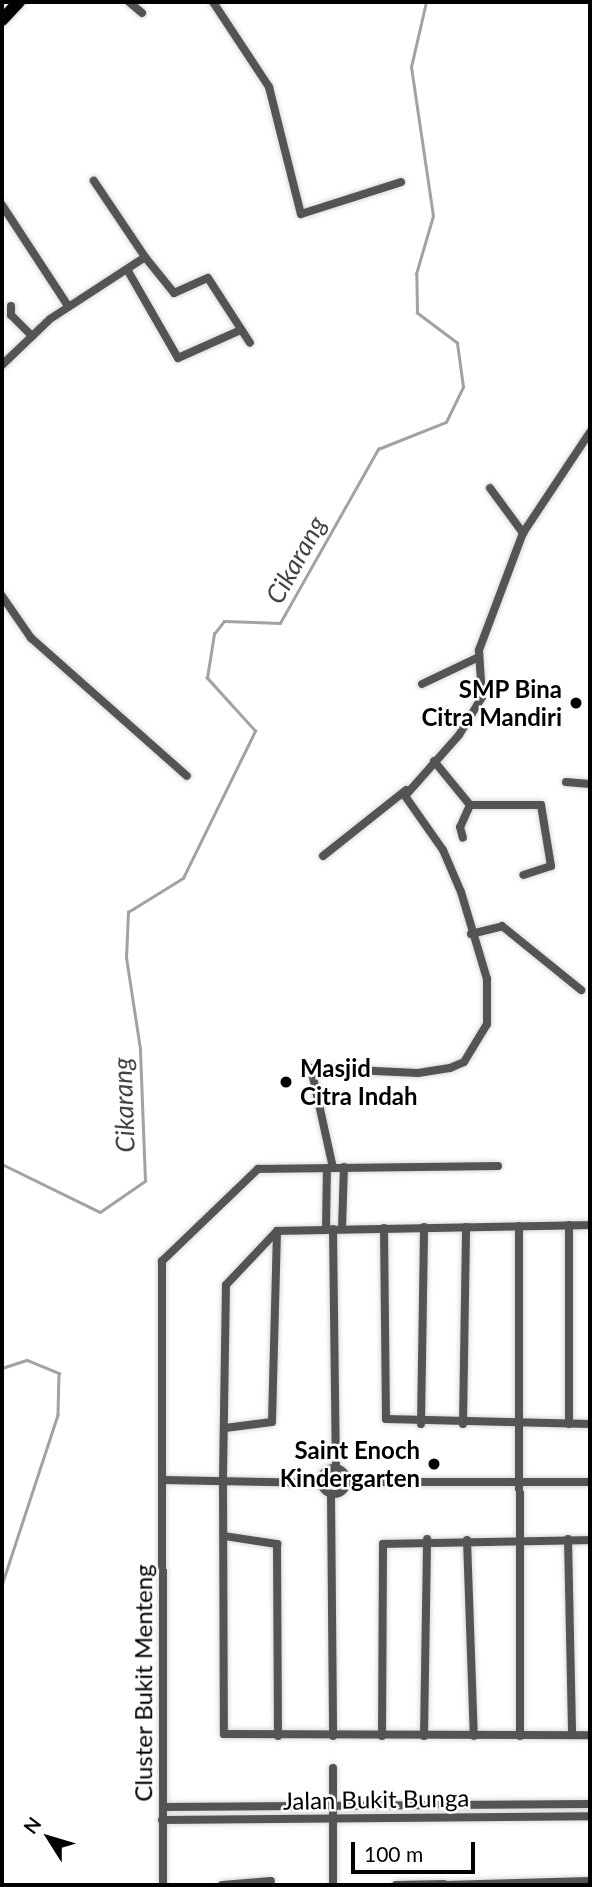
<!DOCTYPE html>
<style>
body{margin:0}
#map{position:relative;width:592px;height:1887px;overflow:hidden;background:#fff;font-family:Lato,sans-serif}
div>[style]{position:absolute}
.stream>*{height:2.5px;margin:-1.25px;padding:0 1.25px;transform-origin:1.25px;border-radius:1.25px;background:#a2a2a2}
.roads{filter:drop-shadow(0 0 2px #dbdbdb) drop-shadow(0 0 2px #dbdbdb)}
.street>*{height:8px;margin:-4px;padding:0 4px;transform-origin:4px;border-radius:4px;background:#545454}
.street>.ring{margin:-4px;padding:0;box-sizing:content-box;background:none;border:8px solid #545454;border-radius:50%}
.primary>*{height:12px;margin:-6px;padding:0 6px;transform-origin:6px;border-radius:6px;background:#000}
.dots>*{width:19px;height:19px;translate:-50% -50%;box-sizing:border-box;border:4px solid #fff;border-radius:50%}
span{translate:-50% -50%;white-space:nowrap;text-align:center;line-height:1.15;-webkit-text-stroke:5px #fff;paint-order:stroke}
.poi-label{font-size:24px;color:#000;font-weight:700}
.right{translate:-100% -50%;text-align:right}
.left{translate:0 -50%;text-align:left}
.street-label{font-size:24px;color:#000}
.water-label{font-size:26px;color:#434343;font-style:italic}
.frame{position:absolute;inset:0;border:4px solid #000;pointer-events:none}
.north{position:absolute;left:14px;top:1803px;width:70px;height:70px;-webkit-text-stroke:5px #fff;paint-order:stroke;rotate:307deg;font-size:19px;font-weight:700;line-height:28px;text-align:center;color:#000}
.north::after{content:'';display:block;margin:auto;width:24px;height:32px;background:#000;clip-path:polygon(50% 0,100% 100%,50% 72%,0 100%)}
.scale{position:absolute;left:351px;top:1842px;width:124px;height:32px;box-sizing:border-box;border:4px solid #000;border-top:0;padding-left:9px;font-size:21px;line-height:24px;white-space:nowrap;color:#000;-webkit-text-stroke:5px #fff;paint-order:stroke}
</style>
<div id="map">
<div class="stream">
<i style="left:2px;top:1164px;width:109px;rotate:26.1deg"></i>
<i style="left:100px;top:1212px;width:55px;rotate:-34.6deg"></i>
<i style="left:145px;top:1181px;width:132px;rotate:-92.2deg"></i>
<i style="left:140px;top:1049px;width:92px;rotate:-98.7deg"></i>
<i style="left:126px;top:958px;width:46px;rotate:-87.5deg"></i>
<i style="left:128px;top:912px;width:65px;rotate:-31.7deg"></i>
<i style="left:183px;top:878px;width:164px;rotate:-63.9deg"></i>
<i style="left:255px;top:731px;width:72px;rotate:-132.2deg"></i>
<i style="left:207px;top:678px;width:45px;rotate:-81deg"></i>
<i style="left:214px;top:634px;width:16px;rotate:-52deg"></i>
<i style="left:224px;top:621px;width:56px;rotate:2deg"></i>
<i style="left:280px;top:623px;width:200px;rotate:-60.6deg"></i>
<i style="left:378px;top:449px;width:73px;rotate:-21.7deg"></i>
<i style="left:446px;top:422px;width:39px;rotate:-64deg"></i>
<i style="left:463px;top:387px;width:44px;rotate:-97.8deg"></i>
<i style="left:457px;top:343px;width:50px;rotate:-143.1deg"></i>
<i style="left:417px;top:313px;width:39px;rotate:-91deg"></i>
<i style="left:416px;top:274px;width:60px;rotate:-73.7deg"></i>
<i style="left:433px;top:216px;width:151px;rotate:-98.4deg"></i>
<i style="left:411px;top:67px;width:67px;rotate:-77deg"></i>
<i style="left:2px;top:1368px;width:26px;rotate:-18deg"></i>
<i style="left:27px;top:1360px;width:35px;rotate:22deg"></i>
<i style="left:59px;top:1373px;width:42px;rotate:91.4deg"></i>
<i style="left:58px;top:1415px;width:179px;rotate:108.2deg"></i>
</div>
<div class="roads">
<div class="street">
<i style="left:129px;top:2px;width:17px;rotate:40deg"></i>
<i style="left:213px;top:2px;width:102px;rotate:56.6deg"></i>
<i style="left:269px;top:87px;width:131px;rotate:75.9deg"></i>
<i style="left:301px;top:214px;width:105px;rotate:-17.7deg"></i>
<i style="left:2px;top:205px;width:121px;rotate:56.8deg"></i>
<i style="left:145px;top:257px;width:46px;rotate:51.1deg"></i>
<i style="left:174px;top:293px;width:37px;rotate:-24deg"></i>
<i style="left:208px;top:278px;width:77px;rotate:57.1deg"></i>
<i style="left:128px;top:271px;width:100px;rotate:60.1deg"></i>
<i style="left:178px;top:358px;width:69px;rotate:-24deg"></i>
<i style="left:11px;top:306px;width:9px;rotate:90deg"></i>
<i style="left:11px;top:315px;width:30px;rotate:45deg"></i>
<i style="left:2px;top:365px;width:66px;rotate:-43.8deg"></i>
<i style="left:50px;top:319px;width:113px;rotate:-33.1deg"></i>
<i style="left:145px;top:257px;width:92px;rotate:-123.9deg"></i>
<i style="left:490px;top:488px;width:56px;rotate:53.7deg"></i>
<i style="left:2px;top:596px;width:51px;rotate:55.4deg"></i>
<i style="left:31px;top:638px;width:208px;rotate:41.5deg"></i>
<i style="left:422px;top:684px;width:61px;rotate:-25.3deg"></i>
<i style="left:434px;top:761px;width:57px;rotate:50.7deg"></i>
<i style="left:470px;top:805px;width:24px;rotate:114deg"></i>
<i style="left:460px;top:827px;width:11px;rotate:75deg"></i>
<i style="left:566px;top:782px;width:24px;rotate:5deg"></i>
<i style="left:470px;top:805px;width:71px"></i>
<i style="left:541px;top:805px;width:62px;rotate:80.7deg"></i>
<i style="left:551px;top:866px;width:29px;rotate:162deg"></i>
<i style="left:323px;top:856px;width:106px;rotate:-38.5deg"></i>
<i style="left:471px;top:934px;width:32px;rotate:-14deg"></i>
<i style="left:502px;top:926px;width:102px;rotate:39deg"></i>
<i style="left:333px;top:1168px;width:102px;rotate:-102.4deg"></i>
<i style="left:311px;top:1068px;width:107px;rotate:2.7deg"></i>
<i style="left:418px;top:1073px;width:32px;rotate:-9deg"></i>
<i style="left:450px;top:1068px;width:15px;rotate:-23deg"></i>
<i style="left:464px;top:1062px;width:44px;rotate:-58.8deg"></i>
<i style="left:487px;top:1024px;width:45px;rotate:-90deg"></i>
<i style="left:487px;top:979px;width:91px;rotate:-106.6deg"></i>
<i style="left:461px;top:892px;width:46px;rotate:-113.2deg"></i>
<i style="left:443px;top:850px;width:66px;rotate:-125.1deg"></i>
<i style="left:405px;top:796px;width:81px;rotate:-48.5deg"></i>
<i style="left:459px;top:735px;width:44px;rotate:-58.8deg"></i>
<i style="left:482px;top:697px;width:47px;rotate:-93.7deg"></i>
<i style="left:479px;top:650px;width:125px;rotate:-69.4deg"></i>
<i style="left:523px;top:533px;width:121px;rotate:-56.4deg"></i>
<i style="left:569px;top:1225px;width:199px;rotate:90deg"></i>
<i style="left:590px;top:1225px;width:313px;rotate:178.9deg"></i>
<i style="left:277px;top:1231px;width:74px;rotate:133.4deg"></i>
<i style="left:226px;top:1285px;width:195px;rotate:90.9deg"></i>
<i style="left:223px;top:1480px;width:254px;rotate:89.8deg"></i>
<i style="left:224px;top:1734px;width:366px;rotate:0.2deg"></i>
<i style="left:519px;top:1226px;width:510px;rotate:89.89deg"></i>
<i style="left:384px;top:1228px;width:191px;rotate:89.4deg"></i>
<i style="left:386px;top:1419px;width:204px;rotate:1.4deg"></i>
<i style="left:326px;top:1229px;width:61px;rotate:-89.1deg"></i>
<i style="left:333px;top:1229px;width:239px;rotate:89.3deg"></i>
<i style="left:342px;top:1229px;width:62px;rotate:-88.2deg"></i>
<i style="left:421px;top:1424px;width:197px;rotate:-89.1deg"></i>
<i style="left:463px;top:1424px;width:197px;rotate:-89.1deg"></i>
<i style="left:225px;top:1428px;width:47px;rotate:-7.3deg"></i>
<i style="left:272px;top:1422px;width:191px;rotate:-88.5deg"></i>
<i class="ring" style="left:321px;top:1468px;width:18px;height:18px"></i>
<i style="left:162px;top:1480px;width:159px;rotate:1.1deg"></i>
<i style="left:347px;top:1482px;width:243px"></i>
<i style="left:331px;top:1494px;width:242px;rotate:89.5deg"></i>
<i style="left:224px;top:1536px;width:54px;rotate:8.6deg"></i>
<i style="left:277px;top:1544px;width:192px;rotate:89.7deg"></i>
<i style="left:568px;top:1539px;width:196px;rotate:88.8deg"></i>
<i style="left:467px;top:1540px;width:196px;rotate:88deg"></i>
<i style="left:382px;top:1736px;width:192px;rotate:-89.7deg"></i>
<i style="left:383px;top:1544px;width:207px;rotate:-1.1deg"></i>
<i style="left:424px;top:1736px;width:197px;rotate:-89.1deg"></i>
<i style="left:333px;top:1768px;width:117px;rotate:90deg"></i>
<i style="left:163px;top:1807px;width:427px;rotate:-0.4deg"></i>
<i style="left:162px;top:1820px;width:428px;rotate:-0.5deg"></i>
<i style="left:163px;top:1885px;width:624px;rotate:-90.09deg"></i>
<i style="left:162px;top:1261px;width:133px;rotate:-43.8deg"></i>
<i style="left:258px;top:1169px;width:240px;rotate:-0.7deg"></i>
<i style="left:222px;top:1885px;width:49px;rotate:-4.7deg"></i>
<i style="left:396px;top:1885px;width:48px;rotate:-1.2deg"></i>
<i style="left:444px;top:1885px;width:146px;rotate:-1.6deg"></i>
</div>
<div class="primary">
<i style="left:2px;top:20px;width:25px;rotate:-47deg"></i>
</div>
</div>
<div class="dots">
<i style="left:576px;top:703px;background:#000"></i>
<i style="left:286px;top:1082px;background:#000"></i>
<i style="left:434px;top:1464px;background:#000"></i>
</div>
<div class="poi-label">
<span class="right" style="left:562px;top:703px">SMP Bina<br>Citra Mandiri</span>
<span class="left" style="left:300px;top:1082px">Masjid<br>Citra Indah</span>
<span class="right" style="left:420px;top:1464px">Saint Enoch<br>Kindergarten</span>
</div>
<div class="street-label">
<span style="left:143px;top:1683px;rotate:-90deg">Cluster Bukit Menteng</span>
<span style="left:376px;top:1799px;rotate:-1deg">Jalan Bukit Bunga</span>
</div>
<div class="water-label">
<span style="left:296px;top:560px;rotate:-61deg">Cikarang</span>
<span style="left:124px;top:1105px;rotate:-92deg">Cikarang</span>
</div>
<div class="frame"></div>
<div class="north">N</div>
<div class="scale">100 m</div>
</div>
